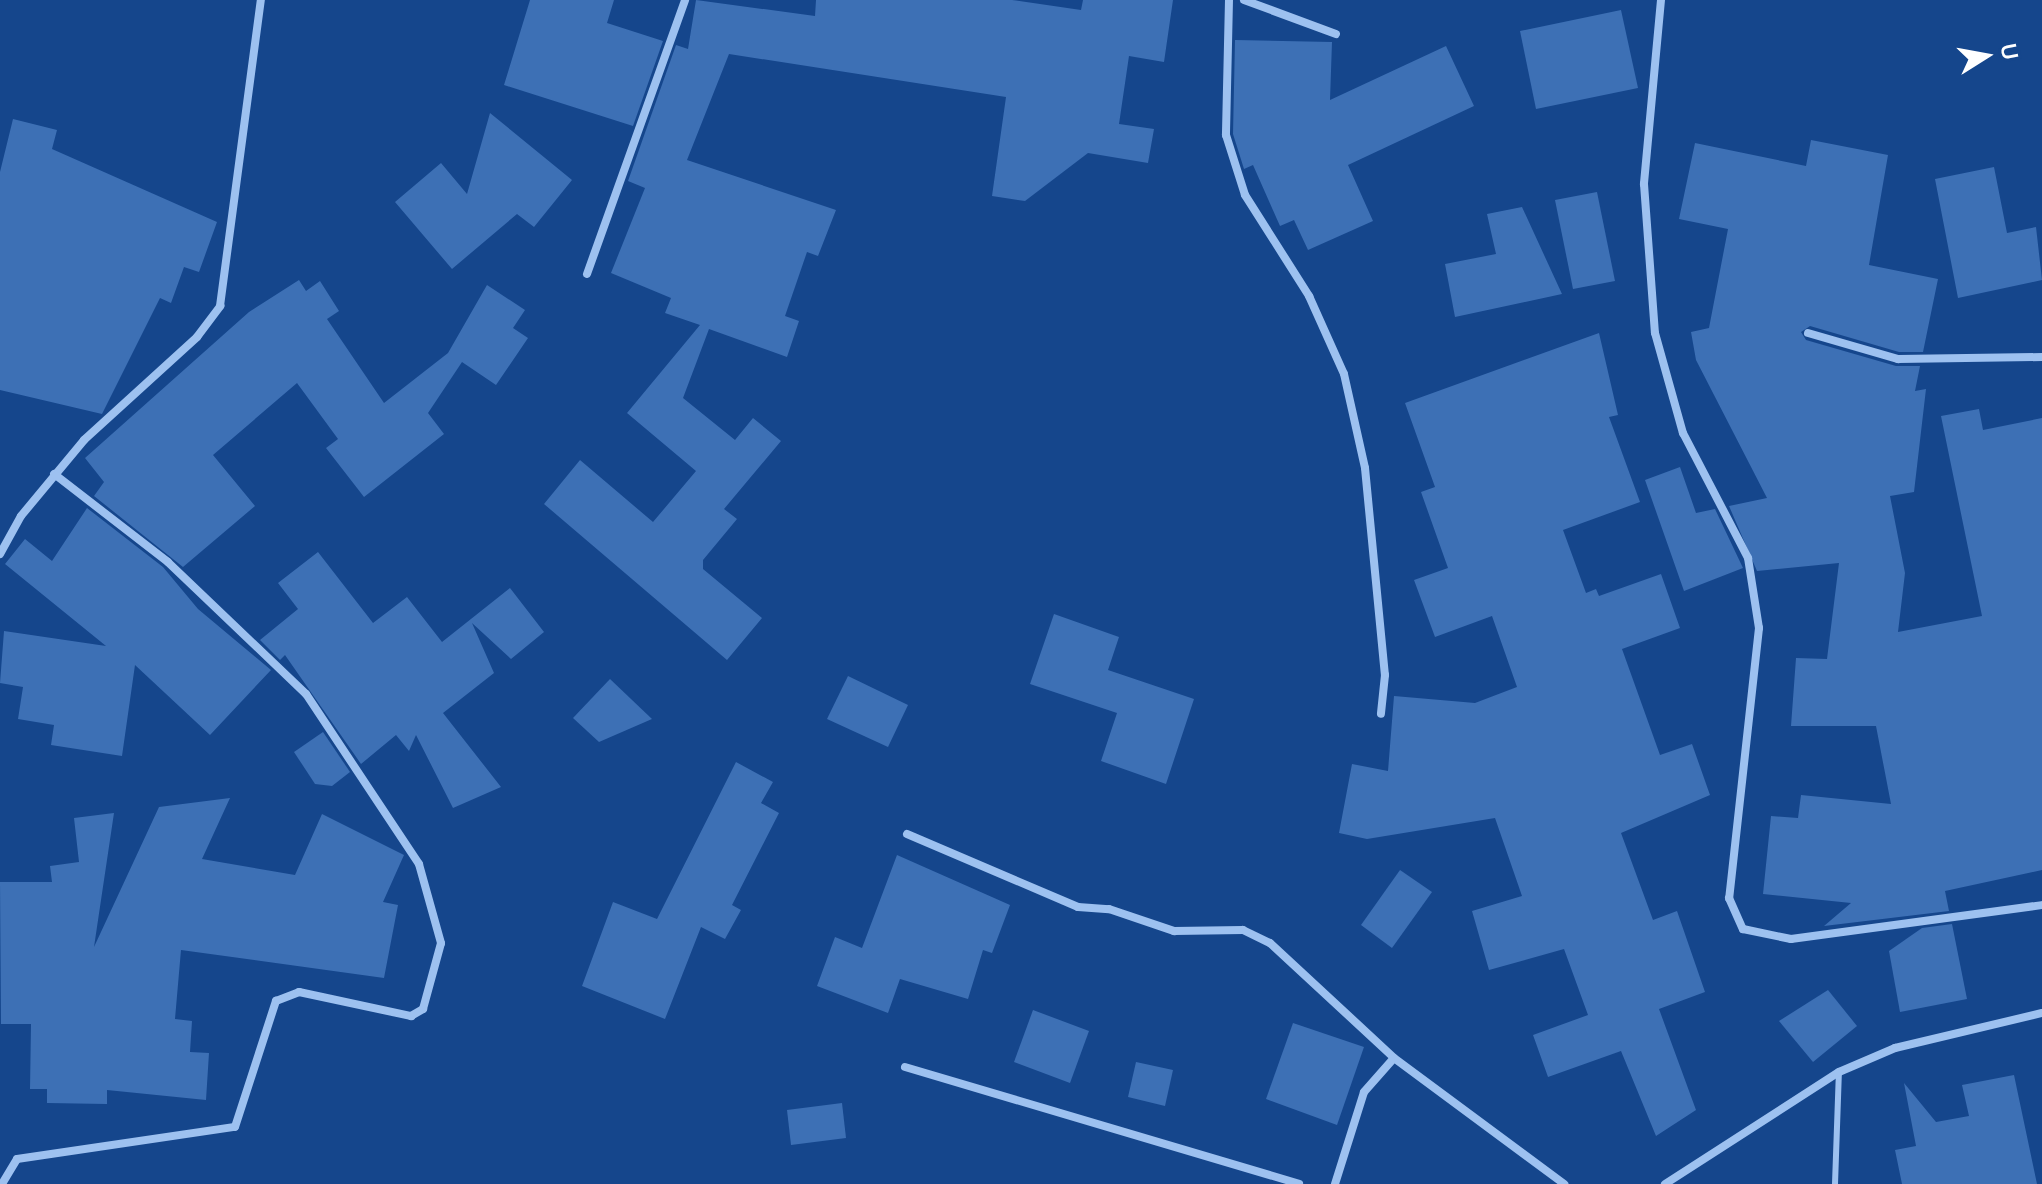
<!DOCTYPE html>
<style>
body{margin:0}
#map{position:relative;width:2042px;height:1184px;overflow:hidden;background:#15468c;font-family:Mulish,sans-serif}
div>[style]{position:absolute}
.building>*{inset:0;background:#3d70b5}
.service>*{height:6px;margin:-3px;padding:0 3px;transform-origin:3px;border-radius:3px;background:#9dc1f0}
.minor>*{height:8px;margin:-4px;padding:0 4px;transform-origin:4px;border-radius:4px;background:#9dc1f0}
span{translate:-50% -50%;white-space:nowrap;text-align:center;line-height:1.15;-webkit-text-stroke:6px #15468c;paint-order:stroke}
.north{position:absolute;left:1946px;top:16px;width:80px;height:80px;-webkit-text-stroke:6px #15468c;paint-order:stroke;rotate:79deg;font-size:22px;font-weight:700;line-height:32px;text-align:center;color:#fff}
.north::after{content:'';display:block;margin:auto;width:28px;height:36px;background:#fff;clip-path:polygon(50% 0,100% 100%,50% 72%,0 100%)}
</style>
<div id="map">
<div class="building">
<i style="clip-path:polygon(530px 0,614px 0,607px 23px,663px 41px,633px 126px,504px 85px)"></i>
<i style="clip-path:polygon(696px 0,815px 16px,816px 0,1012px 0,1081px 10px,1083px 0,1173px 0,1164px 62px,1129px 56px,1119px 124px,1154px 129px,1148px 163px,1088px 153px,1025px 201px,992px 196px,1006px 97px,729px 54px,687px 160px,836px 210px,818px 256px,807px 252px,785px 316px,799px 321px,787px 357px,709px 329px,683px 398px,735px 440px,753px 418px,781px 441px,724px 509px,737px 519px,703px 560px,703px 569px,762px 618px,727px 660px,544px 504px,580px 460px,653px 522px,696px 471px,627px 413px,700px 325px,665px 313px,671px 298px,611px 273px,645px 188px,628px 181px,676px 45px,688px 49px)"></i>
<i style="clip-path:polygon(1621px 10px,1638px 88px,1536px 109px,1520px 31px)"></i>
<i style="clip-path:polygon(1235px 40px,1332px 42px,1330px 100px,1446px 46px,1474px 106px,1348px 165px,1373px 221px,1308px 250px,1294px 220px,1280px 226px,1253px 165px,1244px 169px,1233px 134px)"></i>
<i style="clip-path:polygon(490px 113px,572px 180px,534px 227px,517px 214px,452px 269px,395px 202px,441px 163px,467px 194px)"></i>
<i style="clip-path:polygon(13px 119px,57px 130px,52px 149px,217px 222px,199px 272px,184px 267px,171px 303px,160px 298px,102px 414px,0 390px,0 172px)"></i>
<i style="clip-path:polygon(1811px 140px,1888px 155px,1869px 265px,1938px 279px,1923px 352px,1899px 352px,1810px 326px,1801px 332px,1806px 340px,1896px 366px,1920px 366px,1915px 391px,1926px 389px,1914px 492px,1890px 496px,1905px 573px,1898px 632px,1982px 616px,1941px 416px,1979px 409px,1983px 430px,2042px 418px,2042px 870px,1945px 891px,1949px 911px,1824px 926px,1851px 903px,1763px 894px,1771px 816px,1798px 818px,1801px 795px,1891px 804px,1876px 726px,1791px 726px,1796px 658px,1827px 659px,1839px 563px,1757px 571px,1729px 506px,1767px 498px,1696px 360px,1691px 332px,1709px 328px,1728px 229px,1679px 219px,1695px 143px,1806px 166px)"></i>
<i style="clip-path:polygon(1994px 167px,2007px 233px,2036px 227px,2042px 280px,1958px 298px,1935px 179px)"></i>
<i style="clip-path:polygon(1597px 192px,1615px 281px,1573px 289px,1555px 200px)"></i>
<i style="clip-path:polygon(1522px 207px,1562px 294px,1455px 317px,1445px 264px,1496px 254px,1487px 214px)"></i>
<i style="clip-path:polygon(299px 280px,306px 291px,320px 281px,339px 311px,327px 319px,384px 403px,448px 353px,487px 285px,525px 310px,513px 328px,528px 338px,496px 385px,462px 362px,428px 413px,444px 434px,364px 497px,326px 448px,338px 439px,297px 383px,213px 455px,255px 506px,183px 567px,94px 496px,104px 482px,85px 458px,249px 312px)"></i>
<i style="clip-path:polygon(1599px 333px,1618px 415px,1609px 417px,1640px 502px,1563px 530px,1586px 593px,1596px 589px,1599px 596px,1661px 574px,1680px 628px,1622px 649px,1660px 755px,1692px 744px,1710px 795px,1621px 833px,1653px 920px,1677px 911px,1705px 992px,1659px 1009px,1696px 1110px,1656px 1136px,1621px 1051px,1548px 1077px,1533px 1035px,1588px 1015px,1564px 949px,1489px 970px,1472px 911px,1522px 896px,1495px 818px,1367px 839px,1339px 833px,1352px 764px,1388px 771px,1394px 696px,1475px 703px,1517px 687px,1492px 616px,1435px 637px,1414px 580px,1448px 568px,1421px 492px,1435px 487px,1405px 403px)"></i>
<i style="clip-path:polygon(1680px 467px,1696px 513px,1715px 509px,1743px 568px,1684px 591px,1645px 480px)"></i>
<i style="clip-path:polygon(87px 508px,163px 567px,198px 609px,271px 670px,210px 735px,135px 665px,122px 756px,51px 745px,54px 725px,18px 719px,23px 687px,0 683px,4px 631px,106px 646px,5px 564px,25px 539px,52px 561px)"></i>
<i style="clip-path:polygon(318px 552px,373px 623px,407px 597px,442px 642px,510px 588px,544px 632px,511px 659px,472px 623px,494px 673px,443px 713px,501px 787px,453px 808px,416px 735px,409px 751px,396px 735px,361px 764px,285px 655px,280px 660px,260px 640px,298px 609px,278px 583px)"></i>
<i style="clip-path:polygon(1054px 614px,1119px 637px,1108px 670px,1194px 699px,1166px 784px,1101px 761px,1117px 713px,1030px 684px)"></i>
<i style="clip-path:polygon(848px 676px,908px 705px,888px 747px,827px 719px)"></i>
<i style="clip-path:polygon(610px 679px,652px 719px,599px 742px,573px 718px)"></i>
<i style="clip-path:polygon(323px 732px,350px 772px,332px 786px,315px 784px,294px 752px)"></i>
<i style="clip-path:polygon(736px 762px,773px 782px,761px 803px,779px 813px,732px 905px,741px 910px,725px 939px,701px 927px,665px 1019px,582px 986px,613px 902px,657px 919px)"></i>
<i style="clip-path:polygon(230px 798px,202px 859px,295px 875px,322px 814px,404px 855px,383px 902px,398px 905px,384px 978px,181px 950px,175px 1019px,192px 1021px,190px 1052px,209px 1053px,206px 1100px,107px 1090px,107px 1104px,47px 1103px,47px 1089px,30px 1089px,31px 1024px,1px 1024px,0 882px,52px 882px,50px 866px,79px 862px,74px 818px,114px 813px,94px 947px,159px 807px)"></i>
<i style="clip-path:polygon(897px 855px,1010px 905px,992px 953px,983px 950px,968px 999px,900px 979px,888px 1013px,817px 986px,835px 937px,862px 948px)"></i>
<i style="clip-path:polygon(1400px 870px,1432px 892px,1392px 948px,1361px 925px)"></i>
<i style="clip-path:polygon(1952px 924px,1967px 999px,1900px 1012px,1889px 951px,1922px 928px)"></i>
<i style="clip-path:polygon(1828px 990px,1857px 1026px,1813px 1062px,1779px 1021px)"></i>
<i style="clip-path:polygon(1033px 1010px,1089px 1031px,1070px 1083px,1014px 1062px)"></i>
<i style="clip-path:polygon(1293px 1023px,1364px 1047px,1337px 1125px,1266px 1099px)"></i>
<i style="clip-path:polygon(1136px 1062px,1173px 1070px,1165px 1106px,1128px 1097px)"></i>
<i style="clip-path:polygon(2014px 1075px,2037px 1184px,1902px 1184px,1895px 1150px,1916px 1146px,1904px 1083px,1936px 1122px,1969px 1116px,1962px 1085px)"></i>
<i style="clip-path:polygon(842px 1103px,846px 1138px,791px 1145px,787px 1110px)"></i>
</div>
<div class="service">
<i style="left:1835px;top:1184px;width:112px;rotate:-88deg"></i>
</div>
<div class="minor">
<i style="left:1229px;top:0;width:135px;rotate:91.3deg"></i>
<i style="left:1226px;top:135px;width:63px;rotate:72.4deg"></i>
<i style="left:1245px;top:195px;width:120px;rotate:57.6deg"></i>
<i style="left:1309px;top:296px;width:85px;rotate:65.8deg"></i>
<i style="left:1344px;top:374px;width:96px;rotate:77.4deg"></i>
<i style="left:1365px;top:468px;width:208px;rotate:84.5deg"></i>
<i style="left:1385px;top:675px;width:39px;rotate:96deg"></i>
<i style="left:1244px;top:0;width:98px;rotate:20.3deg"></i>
<i style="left:1661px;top:0;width:185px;rotate:95.3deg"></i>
<i style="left:1644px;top:184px;width:149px;rotate:85.8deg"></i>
<i style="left:1655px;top:333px;width:104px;rotate:74.4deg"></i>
<i style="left:1683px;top:433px;width:141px;rotate:62.5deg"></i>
<i style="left:1748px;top:558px;width:71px;rotate:81.1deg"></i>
<i style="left:1759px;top:628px;width:272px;rotate:96.3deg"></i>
<i style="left:1729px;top:898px;width:34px;rotate:66deg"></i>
<i style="left:1743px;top:929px;width:49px;rotate:11.8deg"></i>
<i style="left:1791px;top:939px;width:253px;rotate:-7.7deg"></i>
<i style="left:587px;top:274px;width:291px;rotate:-70.3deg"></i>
<i style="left:1808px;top:333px;width:94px;rotate:16.1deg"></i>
<i style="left:1898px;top:359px;width:144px;rotate:-0.8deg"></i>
<i style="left:0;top:554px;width:43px;rotate:-61.1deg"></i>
<i style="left:21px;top:516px;width:99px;rotate:-50.3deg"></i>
<i style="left:84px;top:440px;width:153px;rotate:-42.3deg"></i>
<i style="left:197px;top:337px;width:39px;rotate:-53deg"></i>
<i style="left:220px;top:306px;width:309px;rotate:-82.4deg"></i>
<i style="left:907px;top:834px;width:186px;rotate:23.1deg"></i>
<i style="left:1078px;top:907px;width:31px;rotate:4deg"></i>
<i style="left:1109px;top:909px;width:69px;rotate:18.7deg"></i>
<i style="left:1174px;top:931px;width:69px;rotate:-0.8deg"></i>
<i style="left:1243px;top:930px;width:30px;rotate:26deg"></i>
<i style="left:1270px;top:943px;width:169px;rotate:42.8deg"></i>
<i style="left:1394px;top:1058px;width:212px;rotate:36.5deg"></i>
<i style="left:905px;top:1067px;width:411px;rotate:16.5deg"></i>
<i style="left:2px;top:1184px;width:29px;rotate:-59deg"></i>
<i style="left:17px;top:1159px;width:220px;rotate:-8.4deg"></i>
<i style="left:235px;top:1127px;width:133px;rotate:-72deg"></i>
<i style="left:276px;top:1001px;width:25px;rotate:-21deg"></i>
<i style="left:299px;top:992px;width:115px;rotate:12.1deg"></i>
<i style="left:411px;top:1016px;width:14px;rotate:-30deg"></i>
<i style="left:423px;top:1009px;width:68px;rotate:-74.7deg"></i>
<i style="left:441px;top:943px;width:82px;rotate:-105.6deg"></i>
<i style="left:419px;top:864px;width:204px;rotate:-123.6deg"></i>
<i style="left:306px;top:694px;width:191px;rotate:-136.3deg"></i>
<i style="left:168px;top:562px;width:144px;rotate:-142.3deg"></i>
<i style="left:1335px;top:1184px;width:96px;rotate:-72.5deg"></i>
<i style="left:1364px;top:1092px;width:45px;rotate:-48.6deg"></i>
<i style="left:1665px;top:1184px;width:207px;rotate:-32.8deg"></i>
<i style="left:1839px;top:1072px;width:61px;rotate:-23.2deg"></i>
<i style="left:1895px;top:1048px;width:151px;rotate:-13.4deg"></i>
</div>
<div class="north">U</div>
</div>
